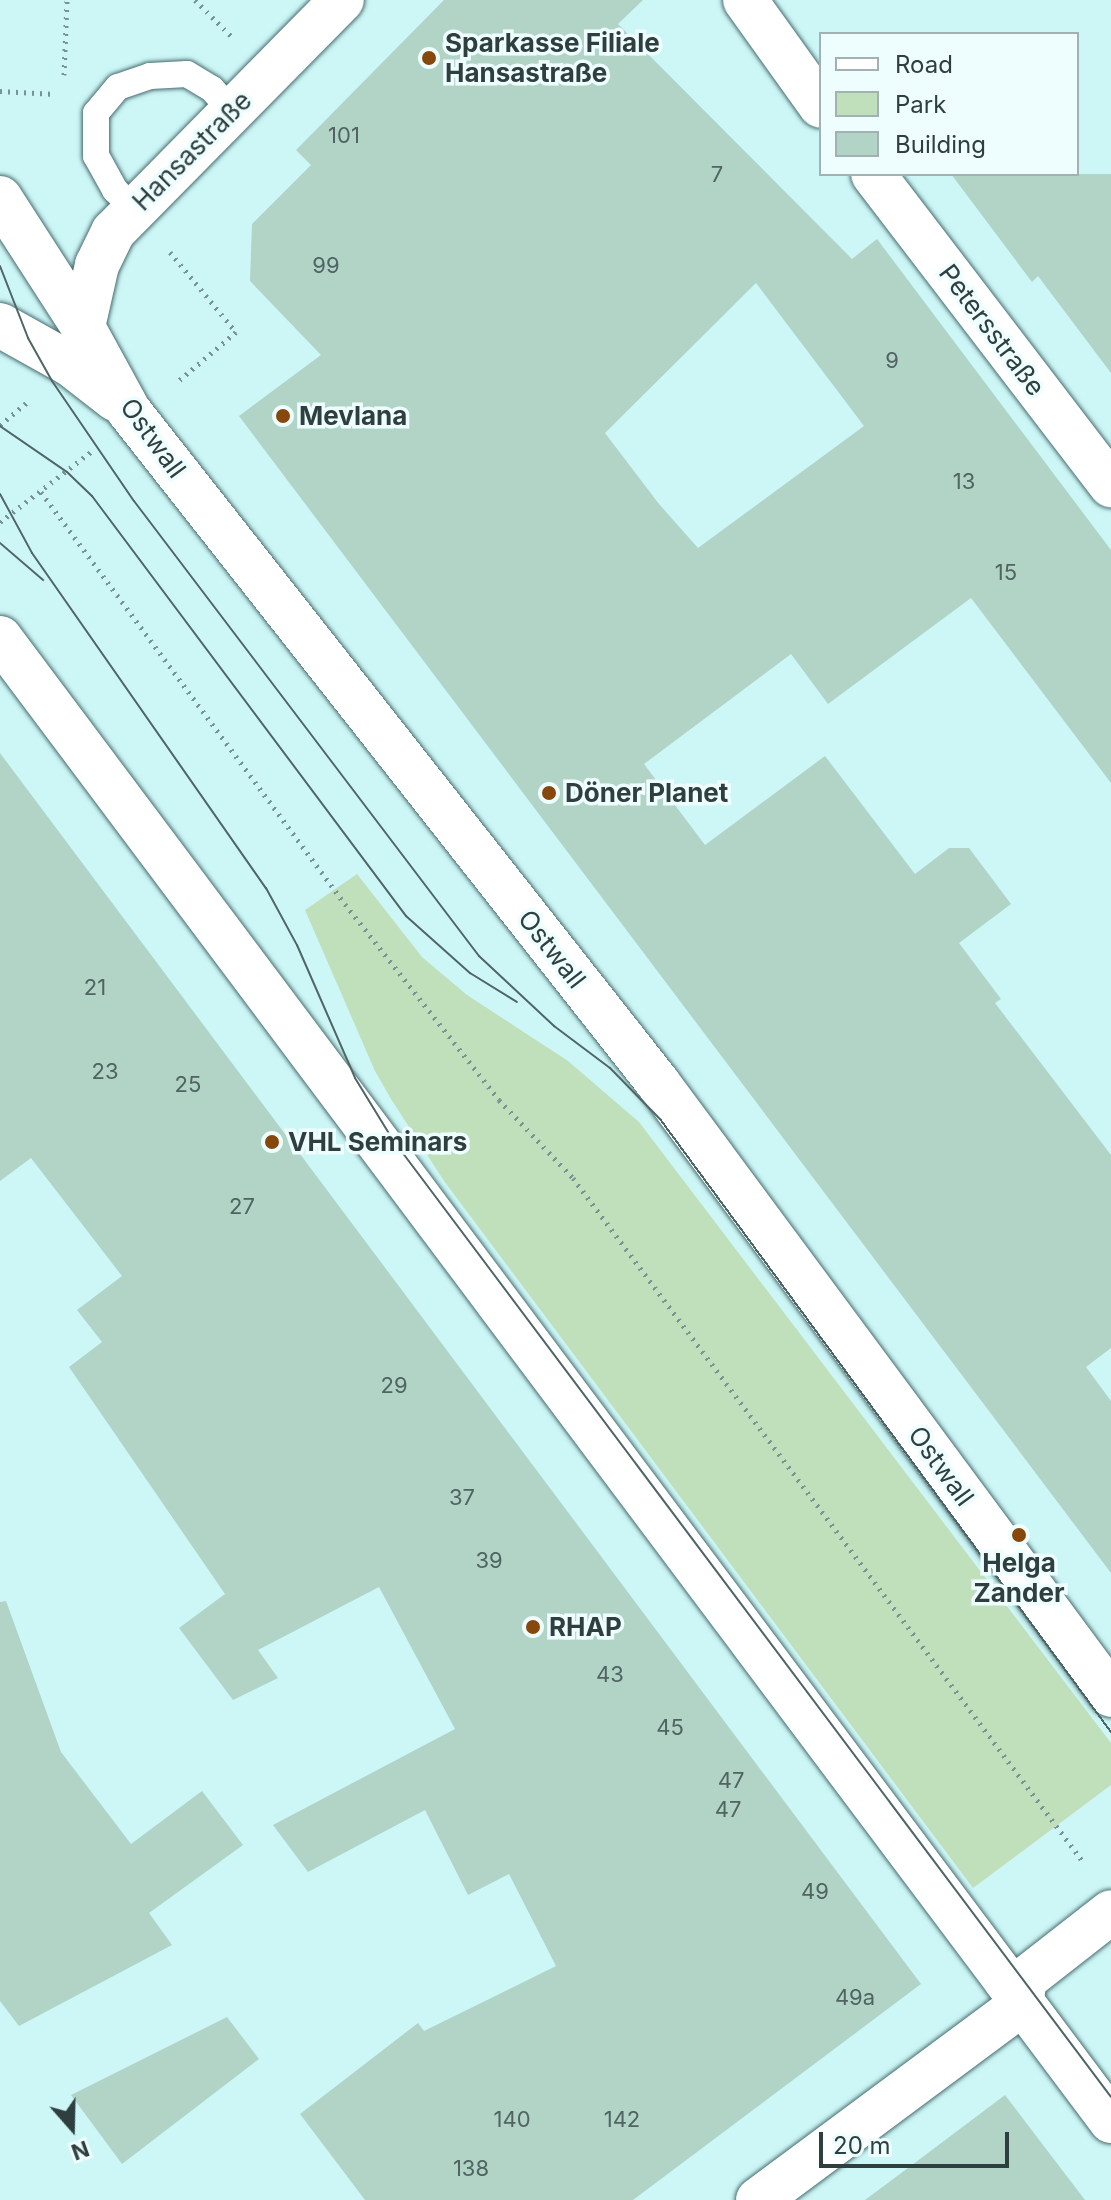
<!DOCTYPE html>
<meta charset="utf-8">
<style>
body{margin:0}
#map{position:relative;width:1111px;height:2200px;overflow:hidden;background:#cdf6f7;font-family:Inter,sans-serif}
div>[style]{position:absolute}
.green>*{inset:0;background:#c0dfbb}
.building>*{inset:0;background:#b1d4c6}
.path>*{height:5px;margin-top:-2.5px;transform-origin:0;background:repeating-linear-gradient(90deg,#779394 0 2px,transparent 0 8px)}
.roads{filter:drop-shadow(0 0 2px #476c6d) drop-shadow(0 0 2px #476c6d)}
.lane>*{height:26px;margin:-13px;padding:0 13px;transform-origin:13px;border-radius:13px;background:#fff}
.street>*{height:44px;margin:-22px;padding:0 22px;transform-origin:22px;border-radius:22px;background:#fff}
.secondary>*{height:44px;margin:-22px;padding:0 22px;transform-origin:22px;border-radius:22px;background:#fff}
.tram>*{height:2px;margin:-1px;padding:0 1px;transform-origin:1px;border-radius:1px;background:#506566}
.dots>*{width:22px;height:22px;translate:-50% -50%;box-sizing:border-box;border:4px solid #eefefe;border-radius:50%}
span{translate:-50% -50%;white-space:nowrap;text-align:center;line-height:1.15;-webkit-text-stroke:7px #eefefe;paint-order:stroke}
.number-label{font-size:22px;color:#506462}
.number-label span{-webkit-text-stroke-width:0}
.poi-label{font-size:26px;color:#2f3f40;font-weight:700}
.left{translate:0 -50%;text-align:left}
.street-label{font-size:26px;color:#2f3f40}
.legend{position:absolute;left:819px;top:32px;width:260px;height:144px;box-sizing:border-box;background:#eefefe;border:2px solid #a2b2b2;margin:0;padding:10px 14px;list-style:none;font-size:24px;color:#2f3f40}
.legend li{display:flex;align-items:center;gap:16px;height:40px}
.legend b{width:40px;border:2px solid #a2b2b2}
.north{position:absolute;left:32px;top:2088px;width:80px;height:80px;-webkit-text-stroke:6px #eefefe;paint-order:stroke;rotate:160deg;font-size:22px;font-weight:700;line-height:32px;text-align:center;color:#2f3f40}
.north::after{content:'';display:block;margin:auto;width:28px;height:36px;background:#2f3f40;clip-path:polygon(50% 0,100% 100%,50% 72%,0 100%)}
.scale{position:absolute;left:819px;top:2132px;width:190px;height:36px;box-sizing:border-box;border:4px solid #2f3f40;border-top:0;padding-left:10px;font-size:24px;line-height:28px;white-space:nowrap;color:#2f3f40;-webkit-text-stroke:6px #eefefe;paint-order:stroke}
</style>
<div id="map">
<div class="green">
<i style="clip-path:polygon(357px 874px,422px 957px,467px 995px,568px 1061px,639px 1122px,1111px 1743px,1111px 1785px,973px 1888px,444px 1181px,391px 1099px,375px 1071px,305px 910px)"></i>
</div>
<div class="building">
<i style="clip-path:polygon(evenodd,444px 0,643px 0,618px 24px,852px 259px,877px 239px,1111px 550px,1111px 783px,971px 598px,828px 704px,791px 654px,644px 764px,705px 845px,825px 756px,915px 874px,949px 848px,969px 848px,1011px 904px,959px 943px,1001px 999px,995px 1003px,1111px 1155px,1111px 1348px,1086px 1367px,1111px 1401px,1111px 1573px,239px 416px,321px 355px,250px 281px,252px 224px,311px 165px,296px 150px,444px 0,756px 283px,864px 426px,698px 548px,659px 504px,605px 433px,756px 283px)"></i>
<i style="clip-path:polygon(951px 174px,1111px 174px,1111px 373px,1038px 276px,1032px 282px)"></i>
<i style="clip-path:polygon(0 753px,921px 1984px,633px 2200px,365px 2200px,300px 2114px,418px 2023px,424px 2031px,556px 1966px,509px 1874px,468px 1895px,425px 1810px,308px 1872px,273px 1825px,455px 1729px,379px 1587px,258px 1650px,278px 1678px,233px 1700px,179px 1628px,225px 1594px,69px 1367px,102px 1342px,77px 1310px,122px 1276px,31px 1158px,0 1181px)"></i>
<i style="clip-path:polygon(6px 1601px,61px 1752px,131px 1844px,202px 1791px,243px 1845px,149px 1913px,172px 1945px,19px 2026px,0 2001px,0 1602px)"></i>
<i style="clip-path:polygon(227px 2017px,259px 2059px,122px 2164px,71px 2095px)"></i>
<i style="clip-path:polygon(1005px 2095px,1085px 2200px,865px 2200px,924px 2156px)"></i>
</div>
<div class="path">
<i style="left:195px;top:0;width:51px;rotate:45deg"></i>
<i style="left:64px;top:75px;width:75px;rotate:-87.7deg"></i>
<i style="left:0;top:91px;width:55px;rotate:3.1deg"></i>
<i style="left:170px;top:252px;width:104px;rotate:50.5deg"></i>
<i style="left:236px;top:332px;width:79px;rotate:139.6deg"></i>
<i style="left:0;top:425px;width:35px;rotate:-40deg"></i>
<i style="left:41px;top:492px;width:512px;rotate:53.58deg"></i>
<i style="left:345px;top:904px;width:249px;rotate:51.8deg"></i>
<i style="left:499px;top:1100px;width:108px;rotate:46.5deg"></i>
<i style="left:573px;top:1178px;width:855px;rotate:53.28deg"></i>
<i style="left:0;top:522px;width:115px;rotate:-37.6deg"></i>
</div>
<div class="roads">
<div class="lane">
<i style="left:134px;top:209px;width:27px;rotate:-135deg"></i>
<i style="left:115px;top:190px;width:39px;rotate:-119deg"></i>
<i style="left:96px;top:156px;width:43px;rotate:-90deg"></i>
<i style="left:96px;top:113px;width:34px;rotate:-50deg"></i>
<i style="left:118px;top:87px;width:34px;rotate:-19deg"></i>
<i style="left:150px;top:76px;width:37px;rotate:-3deg"></i>
<i style="left:187px;top:74px;width:29px;rotate:31deg"></i>
<i style="left:212px;top:89px;width:28px;rotate:48deg"></i>
</div>
<div class="street">
<i style="left:745px;top:0;width:130px;rotate:54.4deg"></i>
<i style="left:873px;top:174px;width:392px;rotate:52.6deg"></i>
<i style="left:83px;top:327px;width:64px;rotate:-77.3deg"></i>
<i style="left:97px;top:265px;width:37px;rotate:-64deg"></i>
<i style="left:113px;top:232px;width:326px;rotate:-45.4deg"></i>
<i style="left:758px;top:2200px;width:329px;rotate:-36.6deg"></i>
<i style="left:1022px;top:2004px;width:24px;rotate:-85deg"></i>
<i style="left:1024px;top:1980px;width:110px;rotate:-38deg"></i>
</div>
<div class="secondary">
<i style="left:0;top:198px;width:153px;rotate:57.2deg"></i>
<i style="left:83px;top:327px;width:96px;rotate:61.3deg"></i>
<i style="left:129px;top:411px;width:855px;rotate:51.79deg"></i>
<i style="left:658px;top:1083px;width:761px;rotate:53.49deg"></i>
<i style="left:0;top:325px;width:80px;rotate:29.1deg"></i>
<i style="left:70px;top:364px;width:57px;rotate:37.9deg"></i>
<i style="left:0;top:638px;width:1853px;rotate:53.16deg"></i>
</div>
</div>
<div class="tram">
<i style="left:0;top:266px;width:77px;rotate:68.7deg"></i>
<i style="left:28px;top:338px;width:49px;rotate:60.8deg"></i>
<i style="left:52px;top:381px;width:145px;rotate:55.7deg"></i>
<i style="left:134px;top:501px;width:571px;rotate:52.83deg"></i>
<i style="left:479px;top:956px;width:103px;rotate:43deg"></i>
<i style="left:554px;top:1026px;width:70px;rotate:36.9deg"></i>
<i style="left:610px;top:1068px;width:71px;rotate:45.6deg"></i>
<i style="left:660px;top:1119px;width:761px;rotate:53.66deg"></i>
<i style="left:0;top:426px;width:81px;rotate:34.5deg"></i>
<i style="left:67px;top:472px;width:35px;rotate:44deg"></i>
<i style="left:92px;top:496px;width:524px;rotate:53.22deg"></i>
<i style="left:406px;top:916px;width:86px;rotate:41.7deg"></i>
<i style="left:470px;top:973px;width:55px;rotate:31.7deg"></i>
<i style="left:0;top:494px;width:67px;rotate:61.5deg"></i>
<i style="left:32px;top:553px;width:409px;rotate:55.1deg"></i>
<i style="left:266px;top:888px;width:65px;rotate:61.5deg"></i>
<i style="left:297px;top:945px;width:145px;rotate:66.4deg"></i>
<i style="left:355px;top:1078px;width:73px;rotate:58.5deg"></i>
<i style="left:393px;top:1140px;width:1196px;rotate:53.12deg"></i>
<i style="left:0;top:543px;width:57px;rotate:40.7deg"></i>
</div>
<div class="dots">
<i style="left:429px;top:58px;background:#87480e"></i>
<i style="left:283px;top:416px;background:#87480e"></i>
<i style="left:549px;top:793px;background:#87480e"></i>
<i style="left:272px;top:1142px;background:#87480e"></i>
<i style="left:1019px;top:1535px;background:#87480e"></i>
<i style="left:533px;top:1627px;background:#87480e"></i>
</div>
<div class="number-label">
<span style="left:344px;top:136px">101</span>
<span style="left:717px;top:175px">7</span>
<span style="left:326px;top:266px">99</span>
<span style="left:892px;top:361px">9</span>
<span style="left:964px;top:482px">13</span>
<span style="left:1006px;top:573px">15</span>
<span style="left:95px;top:988px">21</span>
<span style="left:105px;top:1072px">23</span>
<span style="left:188px;top:1085px">25</span>
<span style="left:242px;top:1207px">27</span>
<span style="left:394px;top:1386px">29</span>
<span style="left:462px;top:1498px">37</span>
<span style="left:489px;top:1561px">39</span>
<span style="left:610px;top:1675px">43</span>
<span style="left:670px;top:1728px">45</span>
<span style="left:731px;top:1781px">47</span>
<span style="left:728px;top:1810px">47</span>
<span style="left:815px;top:1892px">49</span>
<span style="left:855px;top:1998px">49a</span>
<span style="left:512px;top:2120px">140</span>
<span style="left:622px;top:2120px">142</span>
<span style="left:471px;top:2169px">138</span>
</div>
<div class="poi-label">
<span class="left" style="left:445px;top:58px">Sparkasse Filiale<br>Hansastraße</span>
<span class="left" style="left:299px;top:416px">Mevlana</span>
<span class="left" style="left:565px;top:793px">Döner Planet</span>
<span class="left" style="left:288px;top:1142px">VHL Seminars</span>
<span style="left:1019px;top:1578px">Helga<br>Zander</span>
<span class="left" style="left:549px;top:1627px">RHAP</span>
</div>
<div class="street-label">
<span style="left:192px;top:151px;rotate:-45deg">Hansastraße</span>
<span style="left:992px;top:330px;rotate:53deg">Petersstraße</span>
<span style="left:153px;top:438px;rotate:54deg">Ostwall</span>
<span style="left:552px;top:949px;rotate:52deg">Ostwall</span>
<span style="left:941px;top:1466px;rotate:54deg">Ostwall</span>
</div>
<ul class="legend">
<li><b style="height:10px;background:#fff"></b>Road</li>
<li><b style="height:22px;background:#c0dfbb"></b>Park</li>
<li><b style="height:22px;background:#b1d4c6"></b>Building</li>
</ul>
<div class="north">N</div>
<div class="scale">20 m</div>
</div>
